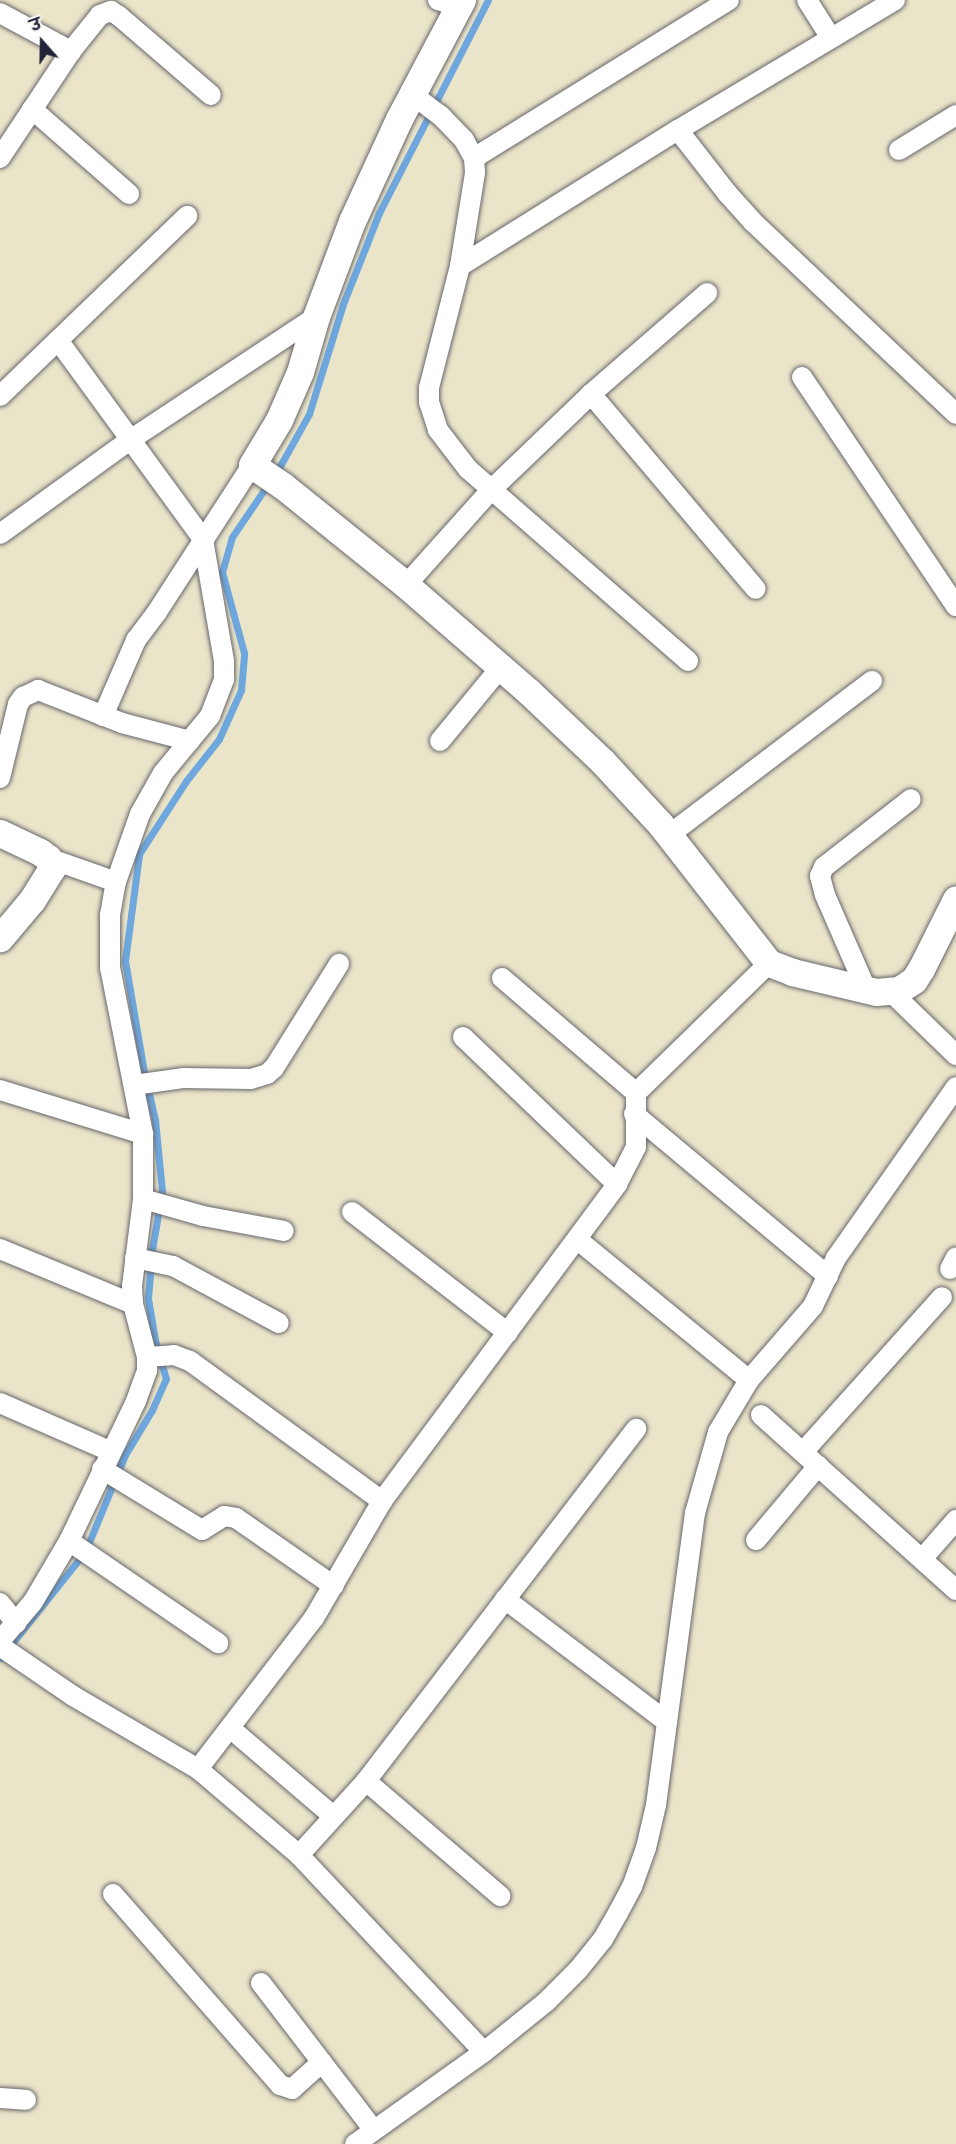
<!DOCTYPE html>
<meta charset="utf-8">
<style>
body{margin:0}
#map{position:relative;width:956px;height:2144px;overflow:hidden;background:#eae5c9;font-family:Itim,"Playpen Sans Deva",sans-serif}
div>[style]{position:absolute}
.stream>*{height:7px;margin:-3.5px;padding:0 3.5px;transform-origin:3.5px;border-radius:3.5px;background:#6ea7de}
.roads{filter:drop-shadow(0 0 2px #68666d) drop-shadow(0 0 2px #68666d)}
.street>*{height:20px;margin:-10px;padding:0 10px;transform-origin:10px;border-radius:10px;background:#fff}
.secondary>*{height:27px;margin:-13.5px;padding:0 13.5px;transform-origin:13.5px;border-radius:13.5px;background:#fff}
span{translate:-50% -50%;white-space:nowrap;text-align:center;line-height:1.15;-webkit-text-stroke:5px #f6f6f2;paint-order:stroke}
.north{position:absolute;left:12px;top:12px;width:60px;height:60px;-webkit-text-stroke:4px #f6f6f2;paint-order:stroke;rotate:340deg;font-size:16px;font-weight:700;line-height:24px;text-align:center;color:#22223b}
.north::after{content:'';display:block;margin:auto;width:21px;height:27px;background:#22223b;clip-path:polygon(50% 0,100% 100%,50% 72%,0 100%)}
</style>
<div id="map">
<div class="stream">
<i style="left:275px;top:475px;width:70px;rotate:-60.9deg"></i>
<i style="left:309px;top:414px;width:115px;rotate:-72.8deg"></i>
<i style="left:343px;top:304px;width:98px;rotate:-68.4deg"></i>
<i style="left:379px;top:213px;width:239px;rotate:-62.9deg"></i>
<i style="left:0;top:1658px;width:136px;rotate:-51.3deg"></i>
<i style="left:85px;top:1552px;width:105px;rotate:-67.6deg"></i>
<i style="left:125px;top:1455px;width:52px;rotate:-59deg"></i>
<i style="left:152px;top:1410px;width:34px;rotate:-66deg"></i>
<i style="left:166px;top:1379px;width:41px;rotate:-105.8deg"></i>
<i style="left:155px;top:1340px;width:43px;rotate:-99.5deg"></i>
<i style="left:148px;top:1298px;width:48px;rotate:-85.2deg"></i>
<i style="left:152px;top:1250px;width:60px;rotate:-80.4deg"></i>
<i style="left:162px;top:1191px;width:71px;rotate:-95.6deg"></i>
<i style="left:155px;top:1120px;width:49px;rotate:-102.9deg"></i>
<i style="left:144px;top:1072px;width:113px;rotate:-99.7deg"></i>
<i style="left:125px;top:961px;width:108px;rotate:-82.5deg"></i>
<i style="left:139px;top:854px;width:87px;rotate:-57.2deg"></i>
<i style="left:186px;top:781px;width:53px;rotate:-51.8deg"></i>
<i style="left:219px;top:739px;width:54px;rotate:-65.8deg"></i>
<i style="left:241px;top:690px;width:37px;rotate:-85deg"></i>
<i style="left:244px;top:653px;width:84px;rotate:-105.2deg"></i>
<i style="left:222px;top:572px;width:36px;rotate:-74deg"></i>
<i style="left:232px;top:537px;width:64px;rotate:-55.8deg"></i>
</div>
<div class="roads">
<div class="street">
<i style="left:438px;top:0;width:22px;rotate:18deg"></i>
<i style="left:807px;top:0;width:45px;rotate:57.7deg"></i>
<i style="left:0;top:13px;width:81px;rotate:28.2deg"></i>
<i style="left:413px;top:95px;width:34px;rotate:37deg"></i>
<i style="left:440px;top:115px;width:35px;rotate:46deg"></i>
<i style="left:464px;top:140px;width:21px;rotate:61deg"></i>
<i style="left:474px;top:158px;width:15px;rotate:86deg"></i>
<i style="left:475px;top:173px;width:94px;rotate:99.2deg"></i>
<i style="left:460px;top:266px;width:126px;rotate:104.3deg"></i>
<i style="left:429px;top:388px;width:14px;rotate:90deg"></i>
<i style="left:429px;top:402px;width:29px;rotate:72deg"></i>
<i style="left:438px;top:430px;width:49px;rotate:52.4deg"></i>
<i style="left:468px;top:469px;width:292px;rotate:41.1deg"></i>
<i style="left:32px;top:109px;width:129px;rotate:41.2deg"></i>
<i style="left:678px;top:130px;width:80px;rotate:52.1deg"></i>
<i style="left:727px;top:193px;width:38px;rotate:48deg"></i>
<i style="left:752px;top:221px;width:281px;rotate:43.4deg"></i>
<i style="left:899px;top:150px;width:67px;rotate:-31.6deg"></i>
<i style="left:0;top:158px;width:128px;rotate:-56.4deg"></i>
<i style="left:71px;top:51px;width:46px;rotate:-51.1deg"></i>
<i style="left:100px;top:15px;width:12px;rotate:-20deg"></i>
<i style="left:111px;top:11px;width:9px;rotate:32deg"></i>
<i style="left:119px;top:16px;width:121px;rotate:40.7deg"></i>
<i style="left:474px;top:158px;width:300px;rotate:-31.8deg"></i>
<i style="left:460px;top:266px;width:257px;rotate:-32deg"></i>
<i style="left:678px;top:130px;width:253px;rotate:-30.9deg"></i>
<i style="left:802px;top:377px;width:276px;rotate:56.1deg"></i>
<i style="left:591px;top:394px;width:255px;rotate:49.8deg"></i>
<i style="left:0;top:396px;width:260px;rotate:-43.9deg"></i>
<i style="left:0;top:534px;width:160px;rotate:-35.9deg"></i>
<i style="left:130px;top:440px;width:223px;rotate:-33.5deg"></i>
<i style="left:406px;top:585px;width:127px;rotate:-48.2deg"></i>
<i style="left:491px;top:490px;width:139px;rotate:-43.8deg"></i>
<i style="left:591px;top:394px;width:154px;rotate:-41deg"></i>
<i style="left:103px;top:716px;width:83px;rotate:-66.5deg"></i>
<i style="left:136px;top:640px;width:35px;rotate:-53deg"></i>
<i style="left:157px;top:612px;width:175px;rotate:-57.1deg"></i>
<i style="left:440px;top:741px;width:96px;rotate:-50.5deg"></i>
<i style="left:0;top:778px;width:76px;rotate:-76.3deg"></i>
<i style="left:18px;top:704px;width:9px;rotate:-54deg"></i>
<i style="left:23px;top:697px;width:17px;rotate:-25deg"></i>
<i style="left:38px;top:690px;width:90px;rotate:21.4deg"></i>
<i style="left:122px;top:723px;width:70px;rotate:14.8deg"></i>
<i style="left:669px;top:835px;width:255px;rotate:-37.2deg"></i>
<i style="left:48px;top:858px;width:72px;rotate:19.4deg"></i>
<i style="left:502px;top:978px;width:177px;rotate:40.6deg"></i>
<i style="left:866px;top:989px;width:103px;rotate:-113.6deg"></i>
<i style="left:825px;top:895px;width:20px;rotate:-105deg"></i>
<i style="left:820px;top:876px;width:10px;rotate:-66deg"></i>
<i style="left:824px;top:867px;width:110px;rotate:-38deg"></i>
<i style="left:891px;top:992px;width:91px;rotate:44.1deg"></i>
<i style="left:463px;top:1037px;width:213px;rotate:43.7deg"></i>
<i style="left:134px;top:1085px;width:49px;rotate:-8.1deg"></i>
<i style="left:183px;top:1078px;width:68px;rotate:0.8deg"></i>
<i style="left:251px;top:1079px;width:17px;rotate:-17deg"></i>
<i style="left:267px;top:1074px;width:9px;rotate:-41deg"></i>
<i style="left:274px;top:1068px;width:123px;rotate:-58deg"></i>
<i style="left:0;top:1090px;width:150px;rotate:17.1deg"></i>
<i style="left:634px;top:1114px;width:253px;rotate:39.9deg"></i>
<i style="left:143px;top:1199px;width:62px;rotate:15.8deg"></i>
<i style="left:203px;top:1216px;width:82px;rotate:10.5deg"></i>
<i style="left:352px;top:1212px;width:197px;rotate:37.8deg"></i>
<i style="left:578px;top:1240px;width:221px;rotate:39.3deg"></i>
<i style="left:0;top:1249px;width:144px;rotate:22.5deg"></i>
<i style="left:135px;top:1258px;width:39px;rotate:12deg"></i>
<i style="left:173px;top:1266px;width:120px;rotate:28.3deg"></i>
<i style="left:950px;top:1269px;width:13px;rotate:-63deg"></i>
<i style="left:147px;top:1357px;width:27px;rotate:-4deg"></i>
<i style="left:174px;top:1355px;width:17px;rotate:21deg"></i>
<i style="left:190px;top:1361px;width:238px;rotate:36.1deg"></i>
<i style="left:0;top:1403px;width:120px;rotate:23.6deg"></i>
<i style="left:761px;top:1415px;width:262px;rotate:41.9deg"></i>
<i style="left:803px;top:1452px;width:208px;rotate:-48.1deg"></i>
<i style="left:102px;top:1469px;width:117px;rotate:31.4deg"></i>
<i style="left:202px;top:1530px;width:26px;rotate:-32deg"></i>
<i style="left:224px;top:1516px;width:12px;rotate:9deg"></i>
<i style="left:236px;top:1518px;width:119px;rotate:34.8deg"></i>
<i style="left:756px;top:1540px;width:97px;rotate:-50deg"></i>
<i style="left:69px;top:1541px;width:181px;rotate:34.4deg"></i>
<i style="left:922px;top:1559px;width:52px;rotate:-48.9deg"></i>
<i style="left:505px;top:1599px;width:203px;rotate:37.2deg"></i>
<i style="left:0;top:1603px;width:26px;rotate:51deg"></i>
<i style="left:0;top:1641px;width:51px;rotate:-49.8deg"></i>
<i style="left:33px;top:1602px;width:71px;rotate:-59.5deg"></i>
<i style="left:69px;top:1541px;width:155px;rotate:-64.4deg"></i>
<i style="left:136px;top:1401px;width:33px;rotate:-70deg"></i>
<i style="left:147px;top:1370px;width:13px;rotate:-90deg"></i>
<i style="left:147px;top:1357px;width:55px;rotate:-104.8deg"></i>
<i style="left:133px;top:1304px;width:18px;rotate:-93deg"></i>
<i style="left:132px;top:1286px;width:88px;rotate:-82.8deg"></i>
<i style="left:143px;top:1199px;width:65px;rotate:-90deg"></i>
<i style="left:143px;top:1134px;width:169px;rotate:-101.2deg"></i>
<i style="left:110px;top:968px;width:53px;rotate:-90deg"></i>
<i style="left:110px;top:915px;width:34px;rotate:-80deg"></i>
<i style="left:116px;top:882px;width:72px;rotate:-70.6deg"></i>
<i style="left:140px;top:814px;width:47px;rotate:-60.7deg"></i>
<i style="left:163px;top:773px;width:74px;rotate:-50.5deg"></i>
<i style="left:210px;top:716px;width:40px;rotate:-69deg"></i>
<i style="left:224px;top:679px;width:18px;rotate:-90deg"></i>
<i style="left:224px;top:661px;width:124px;rotate:-99.8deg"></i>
<i style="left:203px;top:539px;width:246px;rotate:-126.1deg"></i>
<i style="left:0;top:1646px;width:88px;rotate:34.4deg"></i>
<i style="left:73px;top:1696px;width:145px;rotate:30.3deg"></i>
<i style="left:198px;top:1769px;width:133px;rotate:40.4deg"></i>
<i style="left:299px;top:1855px;width:270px;rotate:46.8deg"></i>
<i style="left:230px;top:1728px;width:135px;rotate:40.5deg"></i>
<i style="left:198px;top:1769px;width:190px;rotate:-52.5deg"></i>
<i style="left:314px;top:1618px;width:135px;rotate:-59.8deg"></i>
<i style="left:382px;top:1501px;width:395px;rotate:-53.4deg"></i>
<i style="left:617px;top:1184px;width:42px;rotate:-62.8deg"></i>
<i style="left:636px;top:1147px;width:54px;rotate:-90deg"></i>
<i style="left:636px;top:1093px;width:186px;rotate:-44.3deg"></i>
<i style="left:366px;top:1781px;width:177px;rotate:40.6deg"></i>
<i style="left:299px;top:1855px;width:100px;rotate:-47.8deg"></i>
<i style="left:366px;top:1781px;width:444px;rotate:-52.5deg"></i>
<i style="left:113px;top:1894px;width:254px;rotate:48.8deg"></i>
<i style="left:280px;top:2085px;width:13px;rotate:18deg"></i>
<i style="left:292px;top:2089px;width:40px;rotate:-42deg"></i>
<i style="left:261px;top:1983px;width:185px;rotate:52.5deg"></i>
<i style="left:0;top:2098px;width:26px;rotate:4deg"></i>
<i style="left:355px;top:2144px;width:158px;rotate:-35.5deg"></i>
<i style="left:484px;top:2052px;width:80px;rotate:-38.9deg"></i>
<i style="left:546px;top:2002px;width:45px;rotate:-45deg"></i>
<i style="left:578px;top:1970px;width:40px;rotate:-51deg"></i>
<i style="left:603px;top:1939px;width:30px;rotate:-60deg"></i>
<i style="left:618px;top:1913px;width:30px;rotate:-62deg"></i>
<i style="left:632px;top:1887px;width:41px;rotate:-70.3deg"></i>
<i style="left:646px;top:1848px;width:44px;rotate:-76.9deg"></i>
<i style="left:656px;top:1805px;width:295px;rotate:-82.4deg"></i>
<i style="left:695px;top:1513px;width:84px;rotate:-74.1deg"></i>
<i style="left:718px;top:1432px;width:61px;rotate:-59.2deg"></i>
<i style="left:749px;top:1380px;width:98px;rotate:-49.1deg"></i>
<i style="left:813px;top:1306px;width:53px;rotate:-64.4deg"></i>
<i style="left:836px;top:1258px;width:209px;rotate:-54.9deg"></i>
</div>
<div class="secondary">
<i style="left:462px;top:0;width:135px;rotate:117.9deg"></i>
<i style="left:399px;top:119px;width:112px;rotate:114.7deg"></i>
<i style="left:352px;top:221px;width:103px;rotate:110.6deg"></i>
<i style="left:316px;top:317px;width:57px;rotate:106.2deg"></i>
<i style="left:300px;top:372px;width:52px;rotate:113.6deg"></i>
<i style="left:279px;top:420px;width:52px;rotate:121deg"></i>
<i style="left:252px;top:465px;width:37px;rotate:34deg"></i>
<i style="left:283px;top:486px;width:158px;rotate:38.8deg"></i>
<i style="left:406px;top:585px;width:162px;rotate:41deg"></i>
<i style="left:528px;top:691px;width:102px;rotate:43.4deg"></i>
<i style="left:602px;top:761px;width:87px;rotate:47.3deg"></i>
<i style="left:661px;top:825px;width:175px;rotate:52deg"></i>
<i style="left:769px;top:963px;width:25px;rotate:21deg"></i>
<i style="left:792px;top:972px;width:86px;rotate:13.4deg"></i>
<i style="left:876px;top:992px;width:23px;rotate:-5deg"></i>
<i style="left:899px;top:990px;width:18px;rotate:-34deg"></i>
<i style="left:914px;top:980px;width:13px;rotate:-58deg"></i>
<i style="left:921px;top:969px;width:78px;rotate:-63.4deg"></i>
<i style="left:0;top:833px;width:44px;rotate:25.4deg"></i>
<i style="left:40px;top:852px;width:10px;rotate:37deg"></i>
<i style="left:48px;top:858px;width:11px;rotate:68deg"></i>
<i style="left:52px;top:868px;width:38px;rotate:122deg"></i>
<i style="left:32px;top:900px;width:50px;rotate:130.1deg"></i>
</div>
</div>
<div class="north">उ</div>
</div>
